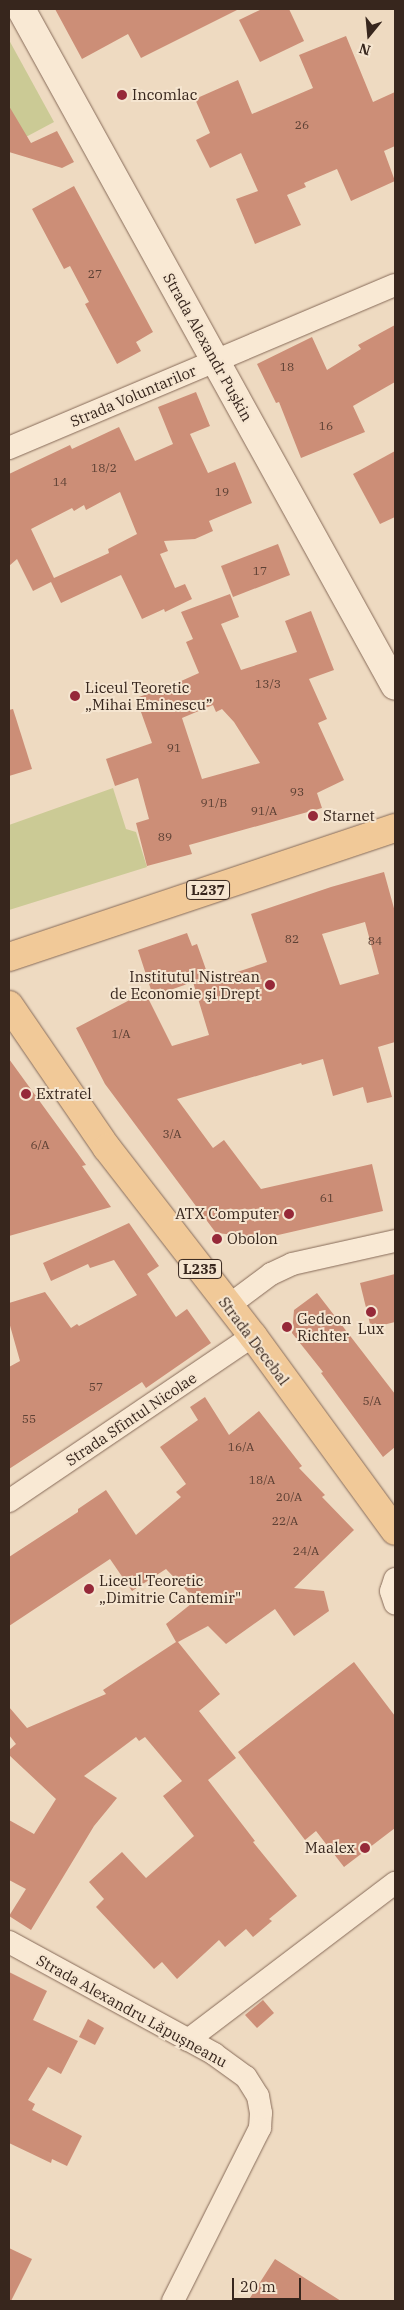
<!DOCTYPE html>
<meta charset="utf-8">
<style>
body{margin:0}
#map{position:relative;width:404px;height:2310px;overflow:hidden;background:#eedac1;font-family:"IBM Plex Serif",serif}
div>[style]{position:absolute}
.green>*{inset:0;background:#cbca95}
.building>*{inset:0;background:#cc8e77}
.roads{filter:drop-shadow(0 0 1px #876b59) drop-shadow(0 0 1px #876b59)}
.street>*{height:22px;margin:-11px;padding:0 11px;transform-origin:11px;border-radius:11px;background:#f9e9d4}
.secondary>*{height:28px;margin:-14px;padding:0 14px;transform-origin:14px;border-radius:14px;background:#f9e9d4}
.primary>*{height:28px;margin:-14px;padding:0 14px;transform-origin:14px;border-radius:14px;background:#f1c998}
.dots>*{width:14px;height:14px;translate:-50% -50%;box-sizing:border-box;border:2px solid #f5e5d0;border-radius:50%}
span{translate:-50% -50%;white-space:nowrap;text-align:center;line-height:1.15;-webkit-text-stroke:4px #f5e5d0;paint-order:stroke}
.number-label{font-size:12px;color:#5c4034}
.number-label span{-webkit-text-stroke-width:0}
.shield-label span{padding:1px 4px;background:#f5e5d0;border:1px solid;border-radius:4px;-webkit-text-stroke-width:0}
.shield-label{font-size:14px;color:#37261d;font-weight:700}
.poi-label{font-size:15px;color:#37261d}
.left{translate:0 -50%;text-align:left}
.right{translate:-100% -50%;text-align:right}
.street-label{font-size:15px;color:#37261d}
.frame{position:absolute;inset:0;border:10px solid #37261d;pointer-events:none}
.north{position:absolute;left:344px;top:10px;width:50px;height:50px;-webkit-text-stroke:4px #f5e5d0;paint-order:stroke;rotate:197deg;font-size:14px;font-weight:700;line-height:20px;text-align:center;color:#37261d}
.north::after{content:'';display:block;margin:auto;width:18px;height:22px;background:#37261d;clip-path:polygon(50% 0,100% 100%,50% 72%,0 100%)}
.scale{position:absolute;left:232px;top:2278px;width:69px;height:22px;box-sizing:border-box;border:2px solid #37261d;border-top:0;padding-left:6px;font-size:15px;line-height:18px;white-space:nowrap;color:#37261d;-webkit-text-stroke:4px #f5e5d0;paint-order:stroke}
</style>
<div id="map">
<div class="green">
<i style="clip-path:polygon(9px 40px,54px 122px,9px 146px)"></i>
<i style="clip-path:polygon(113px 788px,126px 829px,136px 832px,147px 867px,9px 910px,9px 825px)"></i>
</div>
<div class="building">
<i style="clip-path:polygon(55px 9px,239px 9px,141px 58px,128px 34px,82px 59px)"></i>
<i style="clip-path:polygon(262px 9px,289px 9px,304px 41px,260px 62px,239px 20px)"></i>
<i style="clip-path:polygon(346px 36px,373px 102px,395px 92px,395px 146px,384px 151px,395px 181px,351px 201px,337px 169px,304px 183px,306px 187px,287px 195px,301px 225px,255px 244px,236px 199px,258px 191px,241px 153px,210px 168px,196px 140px,210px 133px,195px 99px,238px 80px,252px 114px,313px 88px,299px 55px)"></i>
<i style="clip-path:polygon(9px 106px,31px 143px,57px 131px,74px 162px,62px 168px,9px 152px)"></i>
<i style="clip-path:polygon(74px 186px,153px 332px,136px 342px,141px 351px,117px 364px,85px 304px,89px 302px,70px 266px,64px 269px,32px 209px)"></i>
<i style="clip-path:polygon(395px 325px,395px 382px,353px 406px,365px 432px,301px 458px,279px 402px,276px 403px,257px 364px,312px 337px,327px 370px,361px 349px,358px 345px)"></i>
<i style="clip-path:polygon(evenodd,196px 392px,210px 426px,190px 434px,208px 473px,235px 462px,252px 503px,209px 521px,213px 531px,195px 539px,164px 541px,168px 551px,160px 554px,175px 588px,185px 584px,192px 599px,165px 612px,164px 609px,142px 619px,121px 575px,61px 603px,51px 582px,33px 591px,17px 559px,9px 566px,9px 474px,70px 445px,72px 449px,119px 427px,135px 461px,173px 444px,158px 407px,196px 392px,120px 492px,137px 534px,108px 549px,109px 553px,54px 578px,31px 529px,72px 508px,74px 511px,84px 505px,86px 510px,120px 492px)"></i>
<i style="clip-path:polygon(395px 451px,395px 517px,380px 524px,353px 474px)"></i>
<i style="clip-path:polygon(278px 544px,290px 575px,233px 597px,221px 566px)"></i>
<i style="clip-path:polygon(evenodd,230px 594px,239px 617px,221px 624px,241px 670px,297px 652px,285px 621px,311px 611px,334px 670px,309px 679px,327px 719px,318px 723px,344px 780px,317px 793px,322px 808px,189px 845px,192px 854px,147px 866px,136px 823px,149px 819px,138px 778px,115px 786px,106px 759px,152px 743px,136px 698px,170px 686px,199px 673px,186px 642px,193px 639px,181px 612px,230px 594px,213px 705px,216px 712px,222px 709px,234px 722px,260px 763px,202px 779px,182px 718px,213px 705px)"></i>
<i style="clip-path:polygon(13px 709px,32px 769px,9px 776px,9px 710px)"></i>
<i style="clip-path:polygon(evenodd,384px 872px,395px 912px,395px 1042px,378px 1047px,392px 1097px,367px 1103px,363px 1087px,333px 1096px,323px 1059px,302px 1065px,301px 1063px,177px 1099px,213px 1148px,224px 1140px,261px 1189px,372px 1164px,383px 1211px,265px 1238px,216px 1233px,105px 1084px,76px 1028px,145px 992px,172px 1046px,209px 1035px,193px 982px,153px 996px,138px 950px,187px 933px,192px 946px,197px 944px,210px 981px,267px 962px,251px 914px,331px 887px,384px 872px,365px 922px,379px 974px,340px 985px,322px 934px,365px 922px)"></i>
<i style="clip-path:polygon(9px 1059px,86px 1165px,82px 1166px,111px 1207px,9px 1236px)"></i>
<i style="clip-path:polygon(129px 1223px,159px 1266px,147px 1274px,176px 1317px,187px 1309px,211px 1343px,146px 1388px,142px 1382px,9px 1469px,9px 1367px,20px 1361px,9px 1322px,9px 1303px,45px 1292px,71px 1328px,77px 1324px,79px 1326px,137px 1295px,114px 1260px,90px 1268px,88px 1264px,51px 1281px,43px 1263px)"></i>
<i style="clip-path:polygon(395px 1274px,395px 1322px,371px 1328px,360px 1283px)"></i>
<i style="clip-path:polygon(317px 1293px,395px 1394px,395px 1447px,383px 1457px,321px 1373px,323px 1372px,292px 1333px,294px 1310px)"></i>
<i style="clip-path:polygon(205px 1397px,229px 1435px,259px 1411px,302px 1466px,299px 1468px,325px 1495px,322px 1497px,354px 1530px,294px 1588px,324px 1591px,329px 1611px,294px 1636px,275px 1609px,226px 1644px,208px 1626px,178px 1642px,220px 1694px,199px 1711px,236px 1758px,208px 1780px,255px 1841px,253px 1842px,297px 1896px,269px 1919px,272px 1921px,253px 1937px,246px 1929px,225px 1947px,219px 1940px,177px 1979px,162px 1962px,154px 1969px,96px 1907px,104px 1899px,89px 1882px,122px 1852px,146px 1878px,194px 1836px,163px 1796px,182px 1781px,145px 1737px,139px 1741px,136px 1737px,84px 1776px,117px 1798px,94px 1826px,31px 1930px,9px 1916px,26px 1889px,9px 1880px,9px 1820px,34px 1834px,56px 1799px,9px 1755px,9px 1750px,16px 1744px,9px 1735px,9px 1707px,27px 1728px,106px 1694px,103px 1690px,176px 1642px,166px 1624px,196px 1600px,166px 1569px,132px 1591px,110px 1559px,9px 1626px,9px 1557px,78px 1512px,78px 1509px,106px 1490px,136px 1535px,181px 1497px,176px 1492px,186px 1484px,160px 1447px,198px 1420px,190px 1407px)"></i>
<i style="clip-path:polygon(354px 1662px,395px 1716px,395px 1828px,344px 1867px,316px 1831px,305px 1840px,238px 1752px)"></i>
<i style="clip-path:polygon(9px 1972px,47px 1991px,33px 2020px,78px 2041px,61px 2074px,48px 2067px,28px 2100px,35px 2104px,32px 2110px,82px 2136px,67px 2166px,52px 2159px,51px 2163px,9px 2143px)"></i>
<i style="clip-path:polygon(263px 2000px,274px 2013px,257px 2028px,245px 2015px)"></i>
<i style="clip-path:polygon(88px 2019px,104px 2028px,95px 2045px,79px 2037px)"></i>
<i style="clip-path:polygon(9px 2248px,32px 2259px,11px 2301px,9px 2301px)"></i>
<i style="clip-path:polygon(275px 2259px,311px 2282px,341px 2301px,248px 2301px)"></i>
</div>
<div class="roads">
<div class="street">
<i style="left:9px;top:448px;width:419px;rotate:-22.9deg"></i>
<i style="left:228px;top:1306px;width:54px;rotate:-36.7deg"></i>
<i style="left:271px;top:1274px;width:23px;rotate:-25deg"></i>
<i style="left:292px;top:1264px;width:106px;rotate:-12.6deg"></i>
<i style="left:9px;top:1501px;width:295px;rotate:-34.1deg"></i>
<i style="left:395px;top:1579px;width:13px;rotate:108deg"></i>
<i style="left:391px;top:1591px;width:13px;rotate:72deg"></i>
<i style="left:9px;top:1942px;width:234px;rotate:28.6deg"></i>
<i style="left:214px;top:2054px;width:39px;rotate:36deg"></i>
<i style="left:246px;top:2077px;width:22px;rotate:58deg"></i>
<i style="left:258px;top:2096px;width:17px;rotate:80deg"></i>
<i style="left:261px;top:2113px;width:15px;rotate:94deg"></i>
<i style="left:260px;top:2128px;width:194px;rotate:116.7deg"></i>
<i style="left:188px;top:2040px;width:260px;rotate:-37.2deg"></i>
</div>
<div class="secondary">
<i style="left:21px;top:9px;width:773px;rotate:61.08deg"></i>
</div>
<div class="primary">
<i style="left:9px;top:957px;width:407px;rotate:-18.5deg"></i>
<i style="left:9px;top:1005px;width:173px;rotate:55.6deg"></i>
<i style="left:107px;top:1148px;width:238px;rotate:52.2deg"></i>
<i style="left:253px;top:1336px;width:241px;rotate:53.9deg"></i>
</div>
</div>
<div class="dots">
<i style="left:122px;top:95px;background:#962939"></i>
<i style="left:75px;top:696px;background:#962939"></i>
<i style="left:313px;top:816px;background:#962939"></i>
<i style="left:270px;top:985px;background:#962939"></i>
<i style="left:26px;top:1094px;background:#962939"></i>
<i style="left:289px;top:1214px;background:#962939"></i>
<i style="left:217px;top:1239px;background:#962939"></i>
<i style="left:371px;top:1312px;background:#962939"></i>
<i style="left:287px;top:1327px;background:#962939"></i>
<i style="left:89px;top:1589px;background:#962939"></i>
<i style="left:365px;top:1848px;background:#962939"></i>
</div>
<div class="number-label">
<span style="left:302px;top:125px">26</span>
<span style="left:95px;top:274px">27</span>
<span style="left:287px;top:367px">18</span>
<span style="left:326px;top:426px">16</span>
<span style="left:104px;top:468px">18/2</span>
<span style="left:60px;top:482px">14</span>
<span style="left:222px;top:492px">19</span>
<span style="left:260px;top:571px">17</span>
<span style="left:268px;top:684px">13/3</span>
<span style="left:174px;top:748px">91</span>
<span style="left:297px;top:792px">93</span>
<span style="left:214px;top:803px">91/B</span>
<span style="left:264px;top:811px">91/A</span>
<span style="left:165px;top:837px">89</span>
<span style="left:292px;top:939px">82</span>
<span style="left:375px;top:941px">84</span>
<span style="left:121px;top:1034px">1/A</span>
<span style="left:172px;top:1134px">3/A</span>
<span style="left:40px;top:1145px">6/A</span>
<span style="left:327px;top:1198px">61</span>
<span style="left:96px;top:1387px">57</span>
<span style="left:372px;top:1401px">5/A</span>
<span style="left:29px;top:1419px">55</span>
<span style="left:241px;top:1447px">16/A</span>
<span style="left:262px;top:1480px">18/A</span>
<span style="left:289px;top:1497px">20/A</span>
<span style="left:285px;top:1521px">22/A</span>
<span style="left:306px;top:1551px">24/A</span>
</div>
<div class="shield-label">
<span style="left:208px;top:890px">L237</span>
<span style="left:200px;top:1269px">L235</span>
</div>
<div class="poi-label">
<span class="left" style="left:132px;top:95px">Incomlac</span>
<span class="left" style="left:85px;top:696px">Liceul Teoretic<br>„Mihai Eminescu”</span>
<span class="left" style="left:323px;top:816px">Starnet</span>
<span class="right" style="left:260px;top:985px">Institutul Nistrean<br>de Economie şi Drept</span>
<span class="left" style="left:36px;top:1094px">Extratel</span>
<span class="right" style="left:279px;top:1214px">ATX Computer</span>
<span class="left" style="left:227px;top:1239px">Obolon</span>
<span class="left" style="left:297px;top:1327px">Gedeon<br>Richter</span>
<span style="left:371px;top:1329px">Lux</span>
<span class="left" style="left:99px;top:1589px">Liceul Teoretic<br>„Dimitrie Cantemir"</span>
<span class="right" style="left:355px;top:1848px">Maalex</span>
</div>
<div class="street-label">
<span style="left:208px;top:347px;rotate:61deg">Strada Alexandr Pușkin</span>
<span style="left:133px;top:396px;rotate:-23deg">Strada Voluntarilor</span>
<span style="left:254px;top:1341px;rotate:53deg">Strada Decebal</span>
<span style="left:131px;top:1419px;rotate:-34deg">Strada Sfîntul Nicolae</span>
<span style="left:132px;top:2011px;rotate:29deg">Strada Alexandru Lăpușneanu</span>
</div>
<div class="frame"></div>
<div class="north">N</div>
<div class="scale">20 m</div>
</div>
